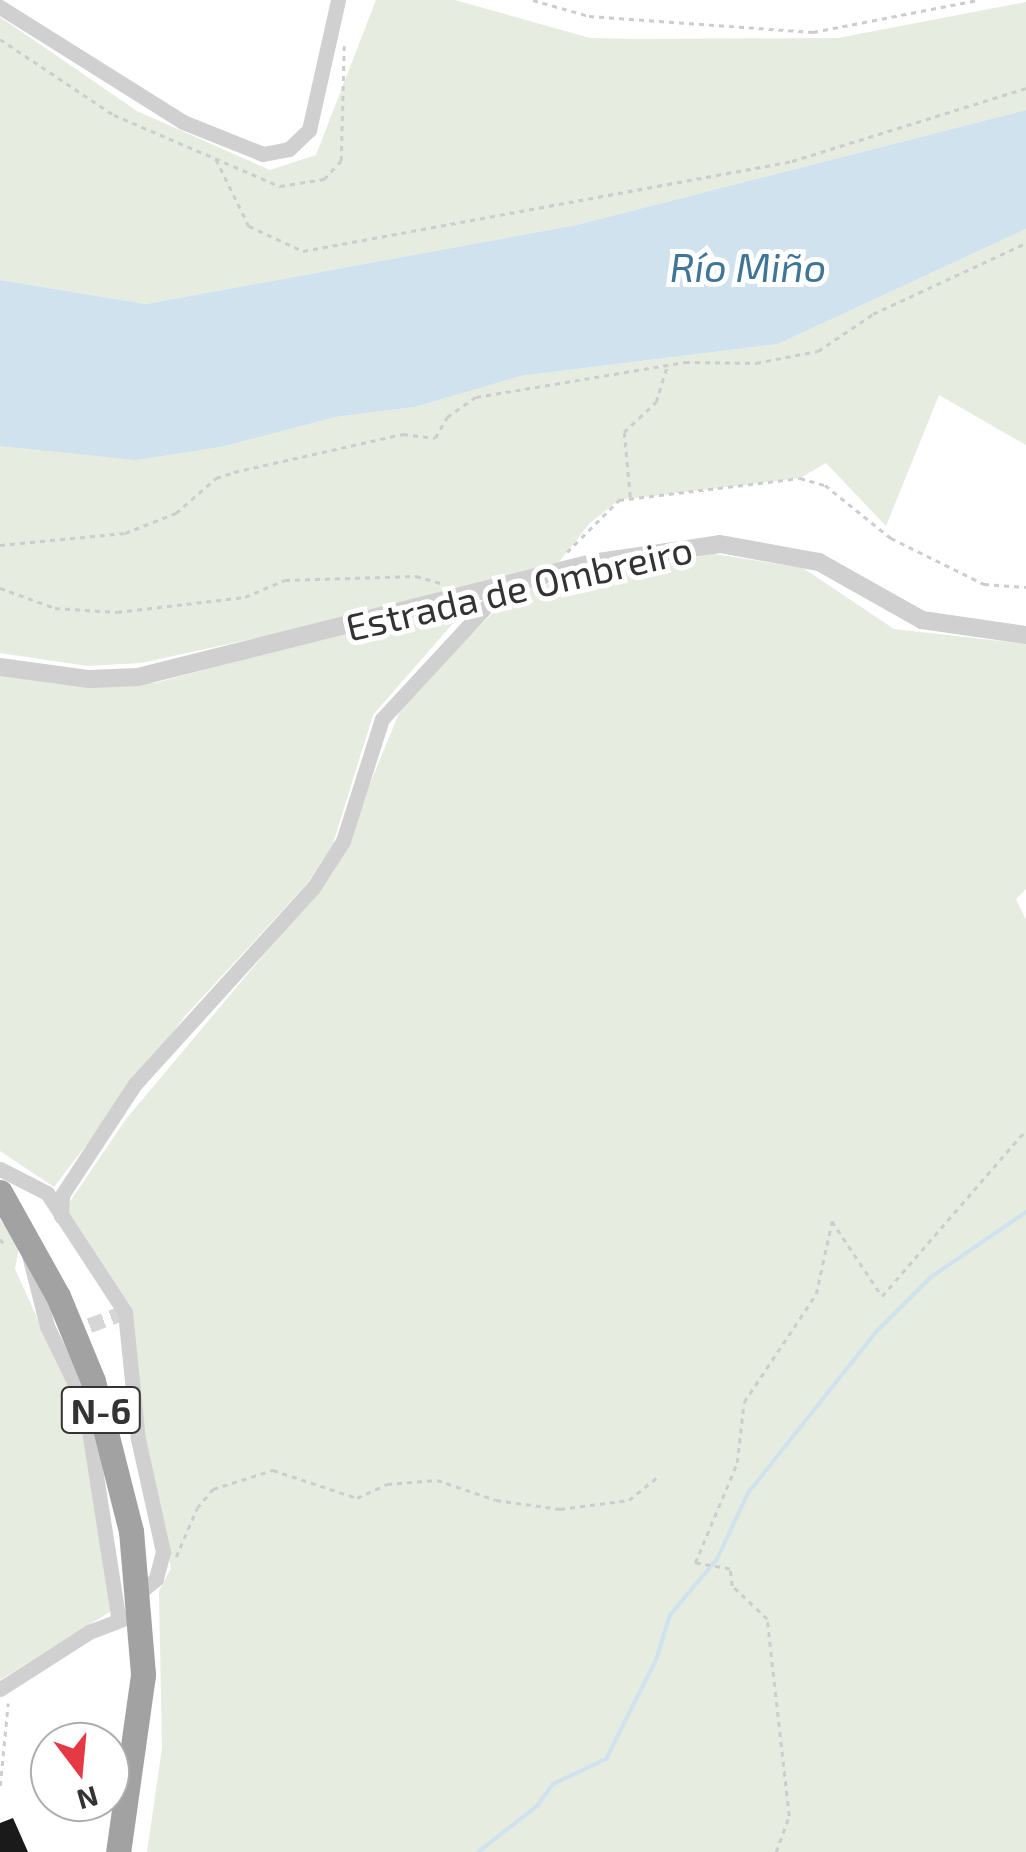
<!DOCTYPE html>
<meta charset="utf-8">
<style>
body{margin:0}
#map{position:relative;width:1026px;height:1852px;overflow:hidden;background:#fff;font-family:"Exo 2",sans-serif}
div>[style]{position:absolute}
.green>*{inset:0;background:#e6ecdf}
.water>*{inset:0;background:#cfe2ee}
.stream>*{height:4px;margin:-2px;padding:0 2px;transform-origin:2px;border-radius:2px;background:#cfe2ee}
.building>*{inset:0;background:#1a1a1a}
.minor-tunnel>*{height:15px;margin-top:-7.5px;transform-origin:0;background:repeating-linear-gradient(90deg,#d6d6d6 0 15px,transparent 0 23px)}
.path>*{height:2.5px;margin-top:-1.25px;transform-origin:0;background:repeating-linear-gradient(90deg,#cdcdcd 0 5px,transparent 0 10px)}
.minor>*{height:15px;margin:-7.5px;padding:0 7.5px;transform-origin:7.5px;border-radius:7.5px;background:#d0d0d0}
.tertiary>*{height:18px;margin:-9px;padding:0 9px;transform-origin:9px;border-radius:9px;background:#d0d0d0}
.trunk>*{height:25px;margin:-12.5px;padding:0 12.5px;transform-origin:12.5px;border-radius:12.5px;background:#a2a2a2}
span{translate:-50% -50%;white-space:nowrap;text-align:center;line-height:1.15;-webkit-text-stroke:10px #fff;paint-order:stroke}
.shield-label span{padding:2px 8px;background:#fff;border:2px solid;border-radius:8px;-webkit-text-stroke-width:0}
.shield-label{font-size:35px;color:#333;font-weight:700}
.street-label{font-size:38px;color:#333}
.water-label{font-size:40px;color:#3f7597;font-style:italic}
.north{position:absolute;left:30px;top:1722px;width:100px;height:100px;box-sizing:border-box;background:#fff;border:2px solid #adadad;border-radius:50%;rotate:164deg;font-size:28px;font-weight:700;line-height:40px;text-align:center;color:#333}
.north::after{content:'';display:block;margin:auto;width:35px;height:45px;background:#e63946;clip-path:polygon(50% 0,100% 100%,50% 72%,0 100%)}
</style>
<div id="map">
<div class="green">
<i style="clip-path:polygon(376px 0,455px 0,590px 38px,638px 39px,838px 38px,1026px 2px,1026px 110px,576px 225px,146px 304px,0 280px,0 17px,137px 111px,270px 170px,316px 155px)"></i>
<i style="clip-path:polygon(1026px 229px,1026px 445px,939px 395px,886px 526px,826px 463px,800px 478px,619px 500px,590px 523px,559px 562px,386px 610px,141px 663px,87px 666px,0 653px,0 446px,225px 446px,336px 417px,415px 407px,521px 376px,778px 344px)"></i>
<i style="clip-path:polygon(714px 554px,803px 568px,894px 629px,1026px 644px,1026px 889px,1016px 899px,1026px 920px,1026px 1852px,147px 1852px,162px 1748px,159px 1591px,171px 1568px,144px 1441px,130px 1306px,72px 1227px,67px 1206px,126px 1119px,334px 871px,404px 701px,516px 590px)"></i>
<i style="clip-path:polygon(475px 598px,373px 715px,333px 844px,306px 885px,186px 1015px,54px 1187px,0 1151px,0 675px,58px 684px,155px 683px)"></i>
<i style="clip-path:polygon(0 1219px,19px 1247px,15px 1269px,86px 1426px,113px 1610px,0 1680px)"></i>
</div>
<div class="water">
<i style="clip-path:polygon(1026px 110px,1026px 229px,778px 344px,521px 376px,415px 407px,336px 417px,225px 446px,136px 460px,0 446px,0 280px,146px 304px,576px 225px)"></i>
</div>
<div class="stream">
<i style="left:478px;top:1852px;width:75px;rotate:-37.9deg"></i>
<i style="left:537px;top:1806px;width:27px;rotate:-54deg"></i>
<i style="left:553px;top:1784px;width:59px;rotate:-25.3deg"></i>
<i style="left:606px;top:1759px;width:111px;rotate:-63.2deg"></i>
<i style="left:656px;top:1660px;width:47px;rotate:-72.7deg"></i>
<i style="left:670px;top:1615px;width:73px;rotate:-50deg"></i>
<i style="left:717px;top:1559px;width:73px;rotate:-64.8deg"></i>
<i style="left:748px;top:1493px;width:207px;rotate:-51.5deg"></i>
<i style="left:877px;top:1331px;width:76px;rotate:-45deg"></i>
<i style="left:931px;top:1277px;width:115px;rotate:-34.4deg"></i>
</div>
<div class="building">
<i style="clip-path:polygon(13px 1818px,28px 1852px,0 1852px,0 1823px)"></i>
</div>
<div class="minor-tunnel">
<i style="left:68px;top:1333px;width:61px;rotate:-20.2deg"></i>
</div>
<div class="path">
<i style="left:533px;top:0;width:58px;rotate:15.9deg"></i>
<i style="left:589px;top:16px;width:225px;rotate:4.1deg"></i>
<i style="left:813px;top:32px;width:168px;rotate:-11deg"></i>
<i style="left:0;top:39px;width:137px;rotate:33.7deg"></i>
<i style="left:114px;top:115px;width:181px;rotate:23.2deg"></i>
<i style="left:280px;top:186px;width:45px;rotate:-9deg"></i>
<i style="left:324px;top:179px;width:25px;rotate:-47deg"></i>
<i style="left:341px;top:161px;width:115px;rotate:-88.5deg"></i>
<i style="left:216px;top:159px;width:75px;rotate:63.8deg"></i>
<i style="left:249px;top:226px;width:60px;rotate:24.8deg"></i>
<i style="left:303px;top:251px;width:497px;rotate:-10.4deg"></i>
<i style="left:792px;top:161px;width:245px;rotate:-17.3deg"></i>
<i style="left:630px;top:497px;width:65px;rotate:-95.3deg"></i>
<i style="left:624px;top:432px;width:44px;rotate:-43.2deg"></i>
<i style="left:656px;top:402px;width:38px;rotate:-73deg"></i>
<i style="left:0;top:545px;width:126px;rotate:-5.5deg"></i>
<i style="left:125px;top:533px;width:55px;rotate:-21.4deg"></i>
<i style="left:176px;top:513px;width:53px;rotate:-41.2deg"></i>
<i style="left:216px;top:478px;width:19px;rotate:-18deg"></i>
<i style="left:234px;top:472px;width:173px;rotate:-12.7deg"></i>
<i style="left:403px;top:434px;width:32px;rotate:7deg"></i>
<i style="left:435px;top:438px;width:24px;rotate:-60deg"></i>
<i style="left:447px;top:417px;width:35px;rotate:-35deg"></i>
<i style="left:476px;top:397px;width:212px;rotate:-9.5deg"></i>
<i style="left:685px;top:362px;width:71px;rotate:0.8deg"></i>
<i style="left:756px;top:363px;width:63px;rotate:-11deg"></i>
<i style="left:818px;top:351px;width:66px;rotate:-33.9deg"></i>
<i style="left:873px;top:314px;width:169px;rotate:-24.9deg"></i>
<i style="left:567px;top:552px;width:74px;rotate:-45deg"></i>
<i style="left:619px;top:500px;width:182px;rotate:-6.9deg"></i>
<i style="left:800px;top:478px;width:26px;rotate:16deg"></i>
<i style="left:825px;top:485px;width:85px;rotate:38.8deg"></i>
<i style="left:891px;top:538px;width:104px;rotate:26.3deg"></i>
<i style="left:984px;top:584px;width:42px;rotate:4.1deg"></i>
<i style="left:0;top:588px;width:59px;rotate:20deg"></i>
<i style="left:55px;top:608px;width:62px;rotate:3.7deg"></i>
<i style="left:117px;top:612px;width:129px;rotate:-6.7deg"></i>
<i style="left:245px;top:597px;width:43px;rotate:-23deg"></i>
<i style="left:285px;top:580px;width:131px;rotate:-1.7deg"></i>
<i style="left:416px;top:576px;width:29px;rotate:16deg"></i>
<i style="left:0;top:1239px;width:9px;rotate:49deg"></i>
<i style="left:176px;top:1557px;width:53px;rotate:-66.8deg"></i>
<i style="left:197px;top:1508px;width:25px;rotate:-50deg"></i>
<i style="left:213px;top:1489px;width:63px;rotate:-17.6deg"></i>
<i style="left:273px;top:1470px;width:89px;rotate:18.4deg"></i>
<i style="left:357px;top:1498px;width:33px;rotate:-25deg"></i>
<i style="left:387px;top:1484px;width:50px;rotate:-4.6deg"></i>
<i style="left:437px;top:1480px;width:62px;rotate:18.7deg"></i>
<i style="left:496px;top:1500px;width:65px;rotate:8deg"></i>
<i style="left:560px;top:1509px;width:70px;rotate:-7.4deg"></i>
<i style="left:629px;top:1500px;width:38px;rotate:-39deg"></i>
<i style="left:0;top:1786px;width:83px;rotate:-84.5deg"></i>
<i style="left:776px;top:1852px;width:38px;rotate:-70deg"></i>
<i style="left:789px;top:1816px;width:198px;rotate:-96.4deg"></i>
<i style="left:767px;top:1619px;width:48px;rotate:-136.7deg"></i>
<i style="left:732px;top:1586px;width:17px;rotate:-97deg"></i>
<i style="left:730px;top:1569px;width:36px;rotate:-170deg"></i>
<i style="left:695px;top:1563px;width:108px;rotate:-67.2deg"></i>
<i style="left:737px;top:1463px;width:61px;rotate:-83.5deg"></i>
<i style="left:744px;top:1402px;width:130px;rotate:-56.3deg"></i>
<i style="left:816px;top:1294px;width:75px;rotate:-77.6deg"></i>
<i style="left:832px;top:1221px;width:90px;rotate:56.3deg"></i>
<i style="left:882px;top:1296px;width:220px;rotate:-49.1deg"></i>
</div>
<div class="minor">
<i style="left:0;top:7px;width:216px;rotate:32.1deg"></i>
<i style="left:183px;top:122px;width:86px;rotate:21.8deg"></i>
<i style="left:263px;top:154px;width:26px;rotate:-11deg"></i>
<i style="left:289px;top:149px;width:28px;rotate:-44deg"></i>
<i style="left:309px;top:130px;width:133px;rotate:-77.4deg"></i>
<i style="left:0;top:1169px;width:53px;rotate:27.1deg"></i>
<i style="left:47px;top:1193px;width:142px;rotate:56.8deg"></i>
<i style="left:125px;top:1312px;width:128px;rotate:84.2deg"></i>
<i style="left:138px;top:1439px;width:116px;rotate:77.5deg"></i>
<i style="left:163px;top:1552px;width:28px;rotate:105deg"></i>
<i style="left:156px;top:1579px;width:19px;rotate:141deg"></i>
<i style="left:61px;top:1216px;width:21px;rotate:-87deg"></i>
<i style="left:62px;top:1195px;width:133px;rotate:-56.7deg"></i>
<i style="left:135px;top:1084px;width:265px;rotate:-47.8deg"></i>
<i style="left:313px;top:888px;width:56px;rotate:-57.4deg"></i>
<i style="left:343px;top:841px;width:128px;rotate:-72.3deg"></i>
<i style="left:382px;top:719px;width:183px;rotate:-47.2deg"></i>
<i style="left:29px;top:1255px;width:73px;rotate:75.8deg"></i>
<i style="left:47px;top:1326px;width:88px;rotate:64.3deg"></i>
<i style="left:85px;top:1405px;width:214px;rotate:81.1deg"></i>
<i style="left:0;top:1689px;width:106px;rotate:-32.6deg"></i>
<i style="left:89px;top:1632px;width:42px;rotate:-21deg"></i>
</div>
<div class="tertiary">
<i style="left:0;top:667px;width:90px;rotate:7.7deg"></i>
<i style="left:89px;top:679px;width:49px;rotate:-2.3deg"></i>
<i style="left:138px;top:677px;width:468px;rotate:-14.1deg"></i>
<i style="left:592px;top:563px;width:129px;rotate:-8.4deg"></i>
<i style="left:720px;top:544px;width:101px;rotate:10.3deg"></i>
<i style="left:819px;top:562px;width:118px;rotate:29.4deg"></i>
<i style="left:922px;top:620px;width:105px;rotate:8.2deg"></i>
</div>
<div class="trunk">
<i style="left:0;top:1192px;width:119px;rotate:60.9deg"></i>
<i style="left:58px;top:1296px;width:92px;rotate:67.6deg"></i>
<i style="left:93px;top:1381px;width:155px;rotate:75.8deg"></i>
<i style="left:131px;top:1531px;width:144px;rotate:85.2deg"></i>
<i style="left:143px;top:1675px;width:179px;rotate:98deg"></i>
</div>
<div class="shield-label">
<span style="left:101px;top:1410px">N-6</span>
</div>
<div class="street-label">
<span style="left:519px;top:588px;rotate:-13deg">Estrada de Ombreiro</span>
</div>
<div class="water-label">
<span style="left:748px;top:266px">Río Miño</span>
</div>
<div class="north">N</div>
</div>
